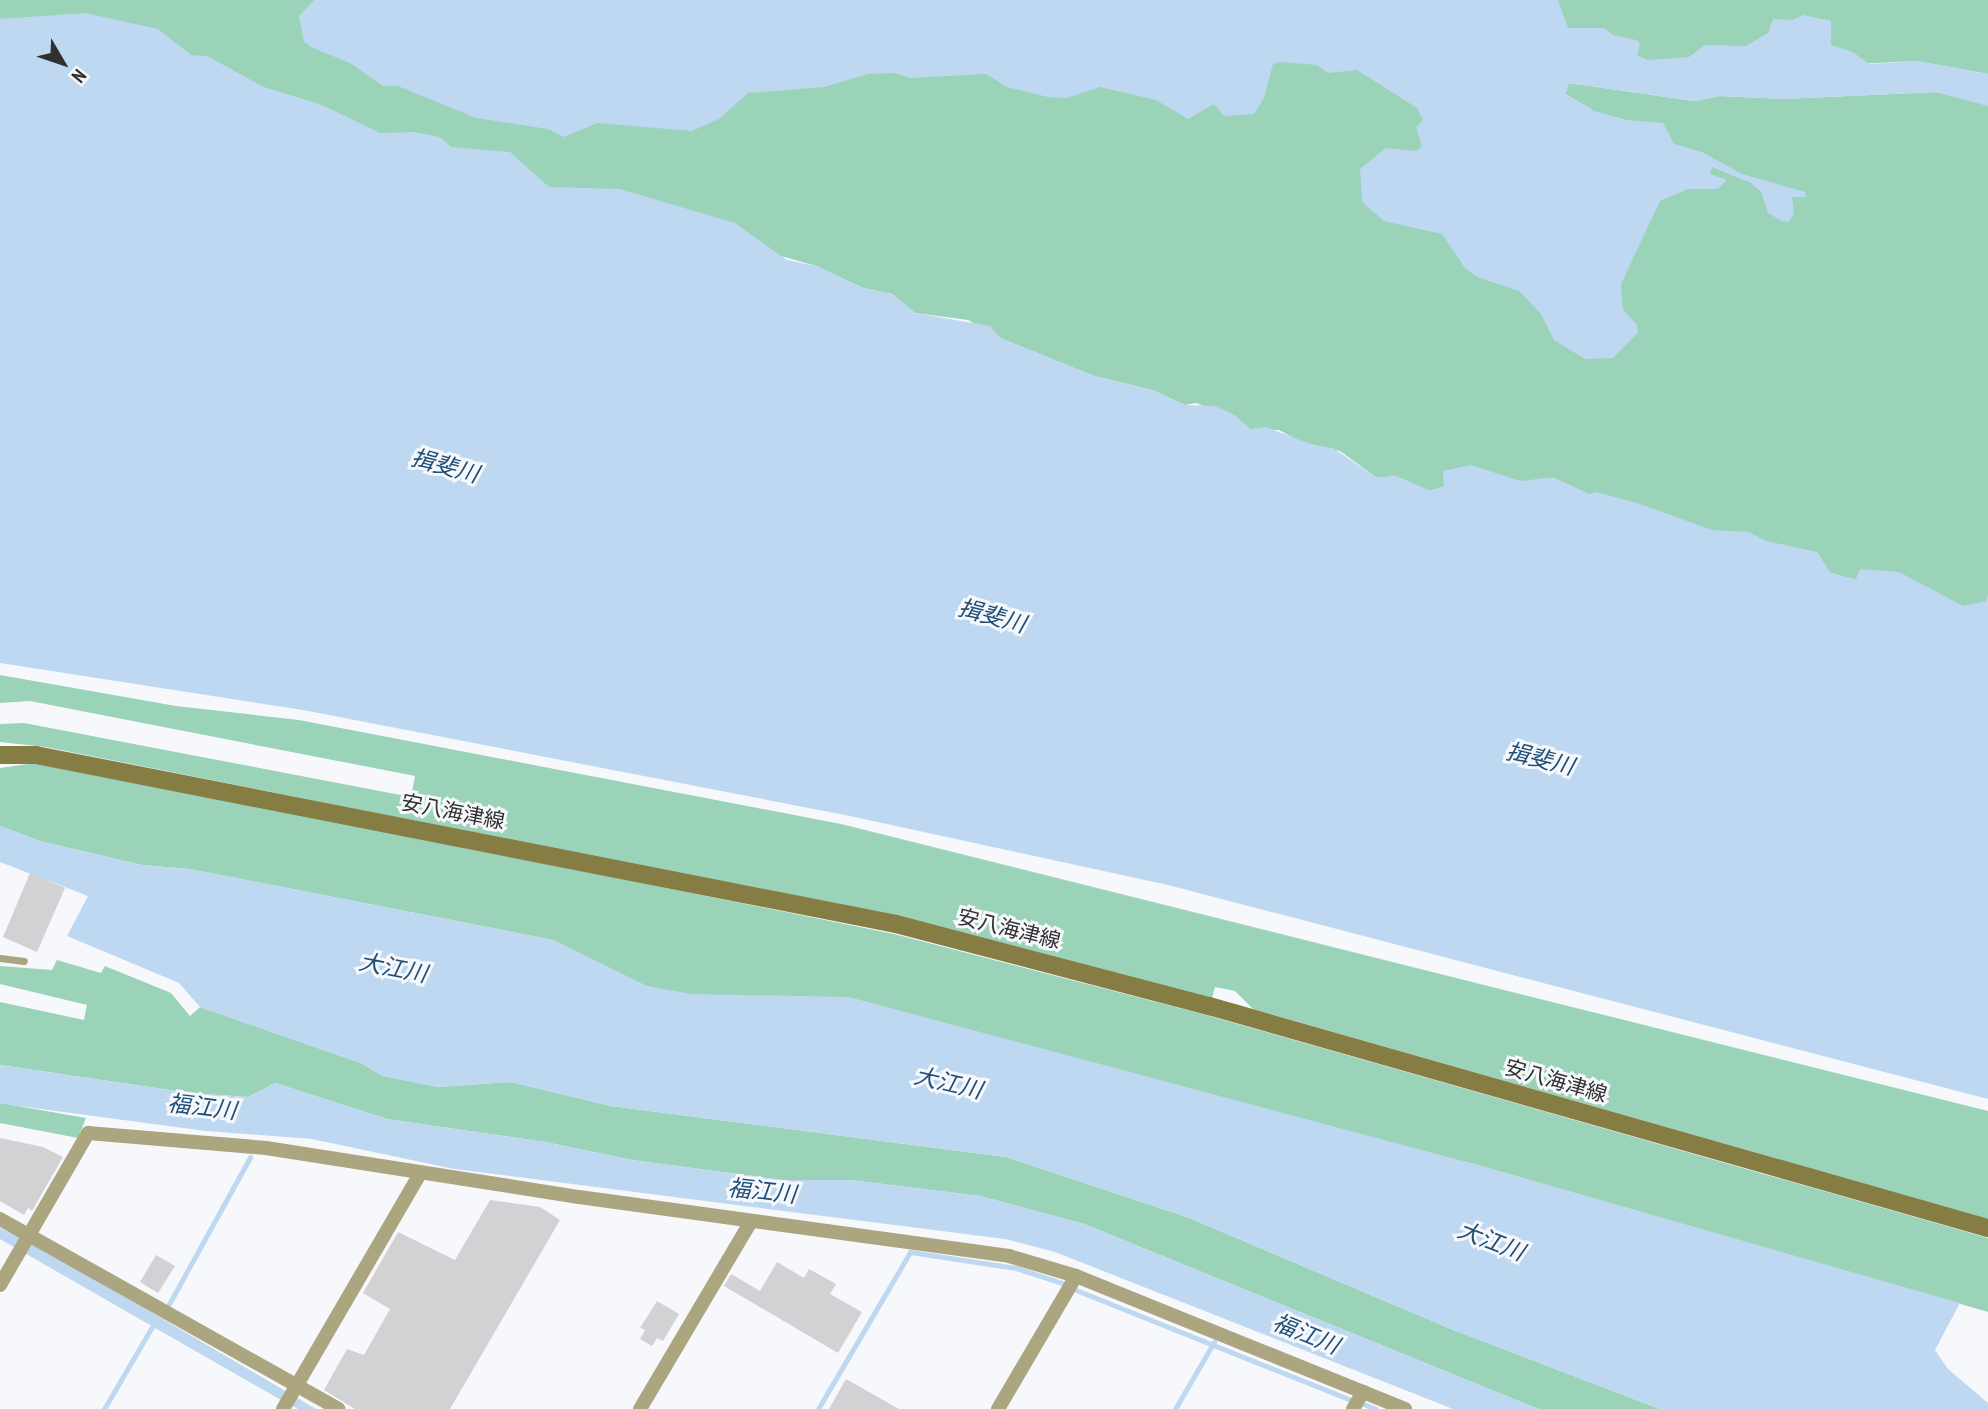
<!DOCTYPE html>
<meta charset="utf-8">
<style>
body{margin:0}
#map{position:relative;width:1988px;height:1409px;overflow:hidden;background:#f7f8fb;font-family:"PT Sans Narrow","Noto Sans JP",sans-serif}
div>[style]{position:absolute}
.green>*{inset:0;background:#9ad3b8}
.water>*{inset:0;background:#bed8f2}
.stream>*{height:5px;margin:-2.5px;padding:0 2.5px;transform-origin:2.5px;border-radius:2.5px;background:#bed8f2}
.building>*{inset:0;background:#d2d1d4}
.service>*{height:7px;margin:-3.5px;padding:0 3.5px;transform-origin:3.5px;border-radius:3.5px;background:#aba580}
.minor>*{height:14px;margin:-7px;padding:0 7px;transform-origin:7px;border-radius:7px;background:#aba580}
.secondary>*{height:18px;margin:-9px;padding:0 9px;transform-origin:9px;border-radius:9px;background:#867d45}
span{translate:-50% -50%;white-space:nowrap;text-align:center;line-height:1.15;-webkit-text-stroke:6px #f7f8fb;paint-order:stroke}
.street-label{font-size:21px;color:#303031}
.water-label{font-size:23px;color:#1f4e77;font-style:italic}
.north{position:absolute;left:28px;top:28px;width:70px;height:70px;-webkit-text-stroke:5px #f7f8fb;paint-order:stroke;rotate:129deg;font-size:19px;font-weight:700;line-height:28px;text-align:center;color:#303031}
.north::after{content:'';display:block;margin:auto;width:24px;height:32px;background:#303031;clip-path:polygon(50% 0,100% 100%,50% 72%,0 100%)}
</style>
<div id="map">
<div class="green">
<i style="clip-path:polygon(0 0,344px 0,758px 78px,1264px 50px,1594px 111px,1565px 94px,1569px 83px,1694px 101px,1719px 96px,1783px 99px,1935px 92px,1968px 99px,1988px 106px,1988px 628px,1801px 562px,1445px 486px,1430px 491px,1395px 476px,1377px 478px,1340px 451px,1301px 442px,1279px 430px,1250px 429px,1240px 420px,1196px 403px,1185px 405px,1152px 390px,1094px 376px,1000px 338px,968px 320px,915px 313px,892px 294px,863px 288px,816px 266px,388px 144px,45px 17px,0 19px)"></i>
<i style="clip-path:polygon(1356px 0,1988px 0,1988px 74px,1917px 61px,1695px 72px)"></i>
<i style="clip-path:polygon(0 675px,176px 706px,299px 720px,841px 824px,1988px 1111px,1988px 1219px,1253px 1009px,1235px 991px,1215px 987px,1212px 998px,899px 917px,46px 747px,0 742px,0 724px,24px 723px,411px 797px,415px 776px,30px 701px,0 703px)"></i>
<i style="clip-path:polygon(42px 762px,894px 934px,1206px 1015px,1988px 1238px,1988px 1312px,1474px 1164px,646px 986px,553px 940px,190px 869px,142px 865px,39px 841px,0 826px,0 768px)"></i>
<i style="clip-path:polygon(57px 960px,101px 973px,105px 966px,171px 993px,190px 1016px,200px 1007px,361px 1063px,383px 1076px,438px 1087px,511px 1082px,611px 1106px,1006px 1157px,1187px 1217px,1451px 1329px,1660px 1409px,1538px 1409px,1084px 1224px,980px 1196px,851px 1180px,782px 1180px,632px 1160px,545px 1142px,387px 1119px,275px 1083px,248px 1097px,190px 1093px,0 1065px,0 1002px,84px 1020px,87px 1005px,0 984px,0 966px,52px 970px)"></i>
<i style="clip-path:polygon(0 1103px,86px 1118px,78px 1138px,0 1123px)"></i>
</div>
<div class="water">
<i style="clip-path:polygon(314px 0,1558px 0,1568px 28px,1604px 28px,1613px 35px,1636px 40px,1640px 43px,1637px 55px,1648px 60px,1689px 57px,1705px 45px,1746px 46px,1768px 33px,1773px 19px,1792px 20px,1803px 15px,1831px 21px,1831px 45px,1853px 52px,1869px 64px,1917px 61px,1988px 74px,1988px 106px,1935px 92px,1783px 99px,1719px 96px,1694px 101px,1569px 83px,1565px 94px,1594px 111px,1627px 120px,1663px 123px,1674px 144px,1702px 152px,1742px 174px,1805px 192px,1806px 197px,1792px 197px,1794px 214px,1789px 222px,1782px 221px,1768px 213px,1761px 192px,1751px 183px,1712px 167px,1710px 174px,1727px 180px,1718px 189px,1688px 189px,1660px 201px,1621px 284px,1623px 310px,1637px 325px,1638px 333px,1613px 358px,1585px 359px,1554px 340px,1541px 314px,1519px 291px,1477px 277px,1465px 268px,1442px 234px,1384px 221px,1362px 202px,1360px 169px,1386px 148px,1417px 151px,1422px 146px,1416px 127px,1423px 120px,1417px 108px,1357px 70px,1328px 73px,1317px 65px,1279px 62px,1273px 64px,1264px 98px,1254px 114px,1224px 116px,1214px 104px,1188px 119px,1156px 100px,1100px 87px,1067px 98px,1048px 97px,1007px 87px,986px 74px,910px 78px,895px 73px,868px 74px,824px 87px,748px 93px,719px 119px,692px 131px,597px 123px,564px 137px,548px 129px,476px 118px,398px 86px,383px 86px,350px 63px,313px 48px,304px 42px,299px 16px)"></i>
<i style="clip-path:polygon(85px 13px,158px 29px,191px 55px,207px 56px,264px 87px,322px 105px,380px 133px,414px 132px,440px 137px,451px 147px,510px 152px,549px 187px,620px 189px,735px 223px,787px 260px,816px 266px,863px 288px,892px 294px,915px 313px,990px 326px,1000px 338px,1094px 376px,1152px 390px,1185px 405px,1215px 406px,1235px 415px,1250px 429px,1266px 427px,1313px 445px,1333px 448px,1377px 478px,1395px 476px,1431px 491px,1444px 486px,1443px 471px,1470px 465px,1521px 481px,1553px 477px,1589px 494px,1596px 492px,1637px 503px,1712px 530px,1749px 532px,1766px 541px,1817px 552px,1830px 572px,1841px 576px,1856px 579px,1860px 569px,1899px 572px,1963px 606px,1986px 601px,1988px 594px,1988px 1099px,1168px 885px,850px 816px,303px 710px,0 663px,0 19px)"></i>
<i style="clip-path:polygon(0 826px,39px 841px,142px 865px,190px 869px,553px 940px,646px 986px,692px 994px,849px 997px,1474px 1164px,1960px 1303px,1935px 1350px,1948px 1369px,1988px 1403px,1988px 1409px,1660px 1409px,1451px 1329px,1187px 1217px,1006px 1157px,611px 1106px,511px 1082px,438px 1087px,383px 1076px,361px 1063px,200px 1007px,179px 983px,67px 936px,88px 896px,0 862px)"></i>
<i style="clip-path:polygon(0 1065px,190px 1093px,248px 1097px,275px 1083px,387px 1119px,545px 1142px,632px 1160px,782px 1180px,851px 1180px,980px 1196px,1084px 1224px,1538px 1409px,1453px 1409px,1055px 1252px,1005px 1239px,454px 1169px,312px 1139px,206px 1131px,11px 1105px,0 1103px)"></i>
<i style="clip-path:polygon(0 1228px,35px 1244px,316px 1409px,298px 1409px,281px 1400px,0 1239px)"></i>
</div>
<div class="stream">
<i style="left:1076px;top:1290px;width:296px;rotate:21.8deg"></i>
<i style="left:169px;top:1304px;width:168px;rotate:-61.1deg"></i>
<i style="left:1361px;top:1403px;width:16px;rotate:22deg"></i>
<i style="left:104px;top:1409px;width:97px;rotate:-59.7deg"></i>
<i style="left:818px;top:1409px;width:182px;rotate:-59.6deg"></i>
<i style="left:910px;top:1252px;width:107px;rotate:8.6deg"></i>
<i style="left:1016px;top:1268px;width:52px;rotate:18.1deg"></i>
<i style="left:1175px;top:1409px;width:78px;rotate:-59.8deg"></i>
</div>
<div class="building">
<i style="clip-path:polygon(30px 873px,65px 888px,37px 952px,3px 937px)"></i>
<i style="clip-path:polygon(0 1138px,43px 1147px,63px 1157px,32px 1211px,28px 1208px,24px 1215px,0 1201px)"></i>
<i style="clip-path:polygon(490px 1200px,540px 1207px,560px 1220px,450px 1409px,355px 1409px,324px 1390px,347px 1349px,364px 1355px,390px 1309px,363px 1293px,398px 1232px,455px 1260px)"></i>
<i style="clip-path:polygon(156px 1255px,175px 1266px,158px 1293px,140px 1282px)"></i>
<i style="clip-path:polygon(777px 1262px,804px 1278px,809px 1269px,836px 1284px,830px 1294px,862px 1312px,838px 1353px,724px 1286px,731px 1274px,760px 1291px)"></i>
<i style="clip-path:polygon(657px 1301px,679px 1314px,663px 1341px,657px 1338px,652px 1346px,640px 1339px,645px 1330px,640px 1328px)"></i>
<i style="clip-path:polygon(846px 1379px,899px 1409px,829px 1409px)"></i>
</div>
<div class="service">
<i style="left:0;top:958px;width:24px;rotate:7deg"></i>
</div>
<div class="minor">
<i style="left:0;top:1219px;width:388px;rotate:29.3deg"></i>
<i style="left:0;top:1285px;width:176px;rotate:-59.9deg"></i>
<i style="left:88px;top:1133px;width:179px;rotate:4.8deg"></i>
<i style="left:266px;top:1148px;width:317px;rotate:8.9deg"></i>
<i style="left:579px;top:1197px;width:434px;rotate:7.8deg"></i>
<i style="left:1009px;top:1256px;width:70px;rotate:16.6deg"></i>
<i style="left:1076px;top:1276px;width:355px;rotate:22deg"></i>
<i style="left:283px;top:1409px;width:272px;rotate:-59.8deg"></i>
<i style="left:640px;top:1409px;width:218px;rotate:-59.4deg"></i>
<i style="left:998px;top:1409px;width:154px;rotate:-59.6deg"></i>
<i style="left:1353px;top:1409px;width:20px;rotate:-60deg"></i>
</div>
<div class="secondary">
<i style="left:0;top:755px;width:36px"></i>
<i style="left:36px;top:755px;width:876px;rotate:11.12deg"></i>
<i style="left:896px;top:924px;width:324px;rotate:14.7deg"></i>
<i style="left:1209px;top:1006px;width:810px;rotate:15.91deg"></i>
</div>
<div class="street-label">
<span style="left:453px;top:812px;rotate:11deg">安八海津線</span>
<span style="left:1009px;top:929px;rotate:14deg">安八海津線</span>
<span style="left:1556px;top:1081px;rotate:16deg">安八海津線</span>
</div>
<div class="water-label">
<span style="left:445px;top:466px;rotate:15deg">揖斐川</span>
<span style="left:992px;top:616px;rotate:15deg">揖斐川</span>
<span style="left:1540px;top:759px;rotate:14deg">揖斐川</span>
<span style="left:393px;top:968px;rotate:11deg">大江川</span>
<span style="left:948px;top:1083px;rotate:13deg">大江川</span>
<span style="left:202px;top:1107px;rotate:7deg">福江川</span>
<span style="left:762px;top:1191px;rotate:6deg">福江川</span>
<span style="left:1491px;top:1241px;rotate:21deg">大江川</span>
<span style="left:1306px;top:1334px;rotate:22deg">福江川</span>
</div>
<div class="north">N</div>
</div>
